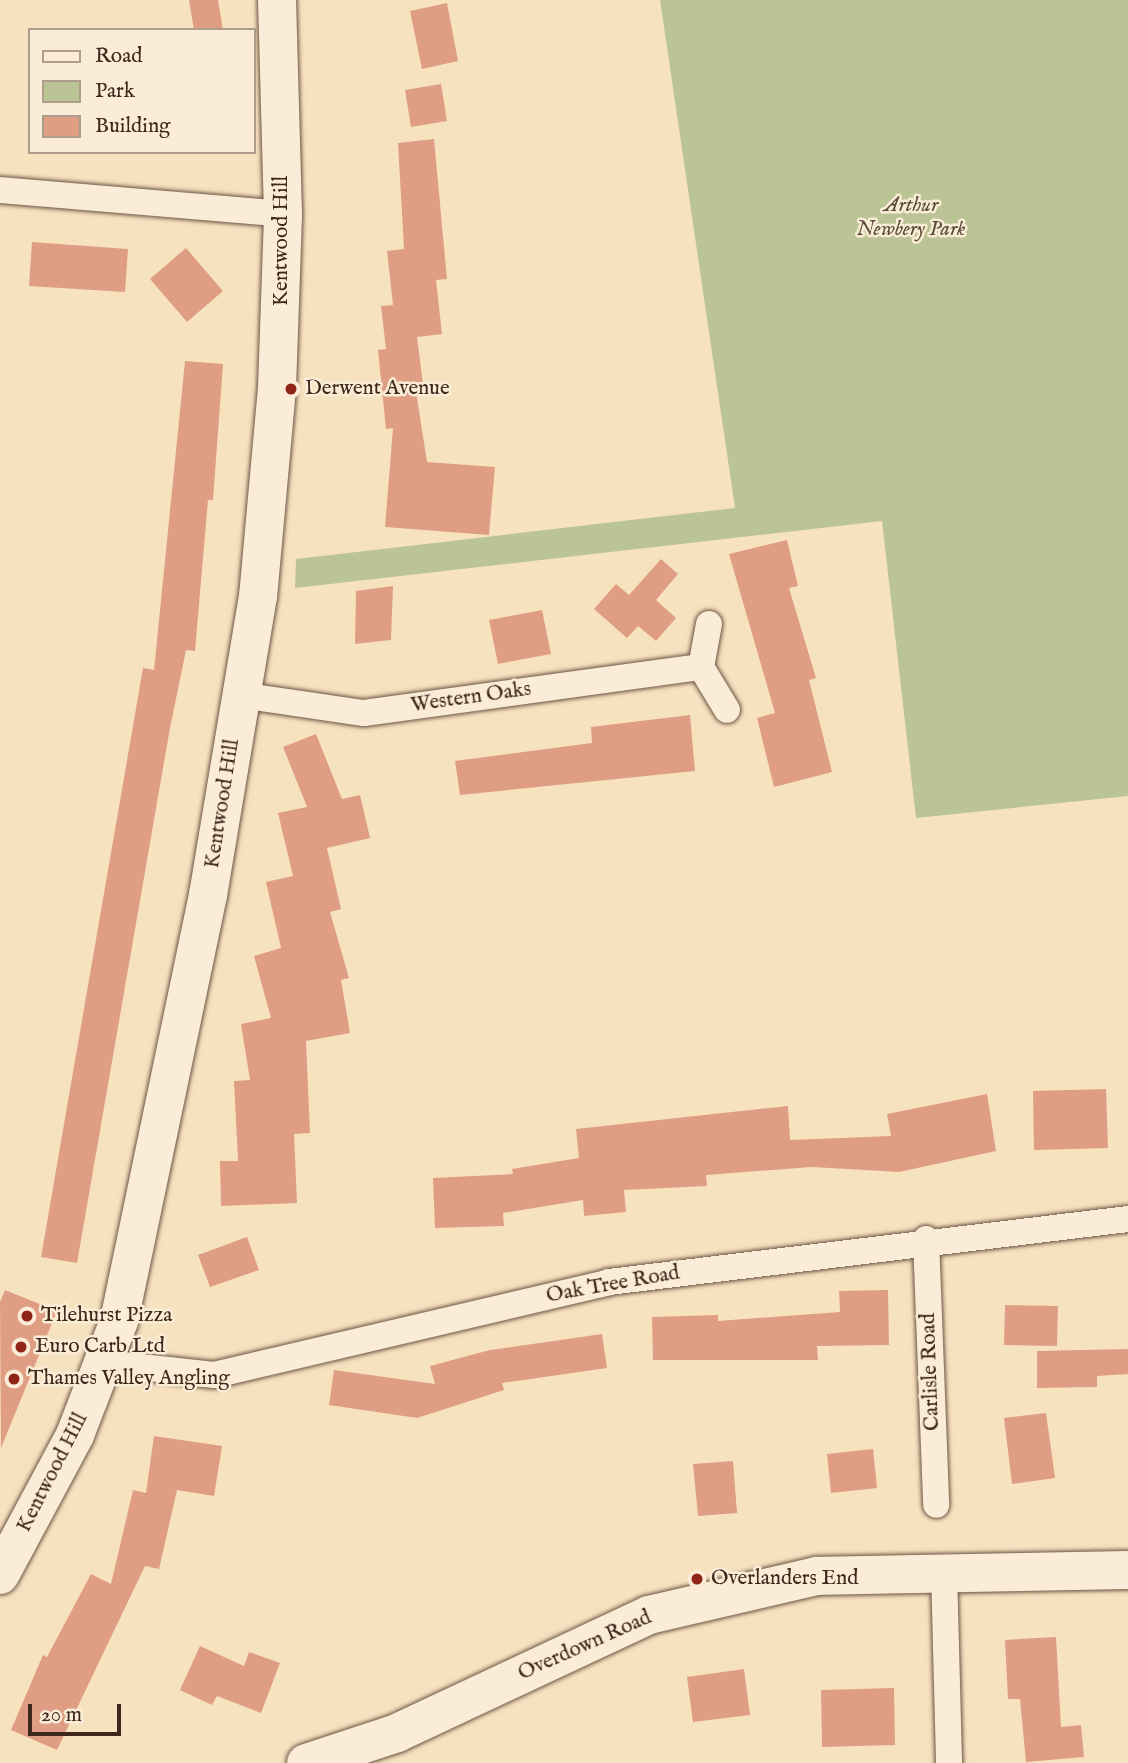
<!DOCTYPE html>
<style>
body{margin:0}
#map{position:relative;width:1128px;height:1763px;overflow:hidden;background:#f7e2c0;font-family:"IM FELL English",serif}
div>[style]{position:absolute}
.green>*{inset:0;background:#bac494}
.building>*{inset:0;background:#df9e83}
.roads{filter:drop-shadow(0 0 2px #6c5644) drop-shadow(0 0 2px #6c5644)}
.street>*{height:26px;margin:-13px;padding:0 13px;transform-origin:13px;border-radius:13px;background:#faecd6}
.secondary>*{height:38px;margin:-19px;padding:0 19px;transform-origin:19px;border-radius:19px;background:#faecd6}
.dots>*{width:19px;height:19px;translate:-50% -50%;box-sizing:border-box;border:4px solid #faecd6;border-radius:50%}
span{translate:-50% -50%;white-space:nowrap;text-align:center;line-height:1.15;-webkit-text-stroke:5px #faecd6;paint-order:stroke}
.park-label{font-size:21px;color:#5d4e39;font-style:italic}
.street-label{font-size:21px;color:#3e271b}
.poi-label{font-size:21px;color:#3e271b}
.left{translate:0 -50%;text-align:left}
.legend{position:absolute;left:28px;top:28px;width:228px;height:126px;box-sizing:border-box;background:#faecd6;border:2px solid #af9d8b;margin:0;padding:9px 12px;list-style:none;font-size:21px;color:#3e271b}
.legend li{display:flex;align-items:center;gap:14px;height:35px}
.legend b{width:35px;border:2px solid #af9d8b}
.scale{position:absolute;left:28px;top:1704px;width:93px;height:32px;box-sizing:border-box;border:4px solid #3e271b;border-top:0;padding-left:9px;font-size:21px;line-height:24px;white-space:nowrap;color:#3e271b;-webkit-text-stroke:5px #faecd6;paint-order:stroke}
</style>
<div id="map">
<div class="green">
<i style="clip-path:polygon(660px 0,1128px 0,1128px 796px,916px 818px,882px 521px,295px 588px,296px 559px,735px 508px)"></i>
</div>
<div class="building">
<i style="clip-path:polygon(189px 0,218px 0,223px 30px,194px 30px)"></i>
<i style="clip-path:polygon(447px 3px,458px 61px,422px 69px,410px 11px)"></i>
<i style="clip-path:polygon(441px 84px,447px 121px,411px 127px,405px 90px)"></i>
<i style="clip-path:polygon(434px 139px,447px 279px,436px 280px,442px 334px,417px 337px,423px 384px,415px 385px,427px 462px,495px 467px,489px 535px,385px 527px,393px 428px,386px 429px,378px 350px,386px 349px,381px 306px,393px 305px,387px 251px,404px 249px,398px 143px)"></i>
<i style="clip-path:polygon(32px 242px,128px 249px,125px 292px,29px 286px)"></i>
<i style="clip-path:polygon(186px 248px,223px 291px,187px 322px,150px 279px)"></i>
<i style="clip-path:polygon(185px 361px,223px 364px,213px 500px,208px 500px,195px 651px,186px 650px,170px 728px,77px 1263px,41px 1257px,143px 668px,154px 670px)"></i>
<i style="clip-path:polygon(787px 540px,798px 586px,789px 588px,816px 678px,809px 680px,832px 772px,774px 787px,757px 718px,775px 713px,729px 554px)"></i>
<i style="clip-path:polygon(661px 559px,678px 574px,656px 600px,676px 618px,656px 641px,638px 626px,627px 638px,594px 609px,616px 584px,629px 595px)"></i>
<i style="clip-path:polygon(393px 586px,391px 640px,355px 644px,356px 591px)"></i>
<i style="clip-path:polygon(542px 610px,551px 654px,498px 664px,489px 620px)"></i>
<i style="clip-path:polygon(690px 715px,695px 771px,460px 795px,455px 761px,592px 743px,591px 727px)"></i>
<i style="clip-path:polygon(316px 734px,342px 799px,360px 795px,370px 838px,327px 848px,341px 909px,330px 912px,349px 978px,341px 980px,350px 1033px,306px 1041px,310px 1133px,294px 1134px,297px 1203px,221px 1206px,220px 1161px,238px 1161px,234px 1081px,250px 1080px,241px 1024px,271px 1018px,254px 956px,281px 948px,266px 882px,293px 876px,278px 813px,307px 807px,283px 747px)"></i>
<i style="clip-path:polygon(1106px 1089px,1108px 1148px,1034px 1150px,1033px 1091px)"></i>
<i style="clip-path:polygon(987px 1094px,996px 1151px,899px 1172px,812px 1167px,706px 1175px,707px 1186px,624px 1190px,626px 1212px,584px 1216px,583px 1200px,503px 1213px,504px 1226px,435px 1228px,433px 1178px,513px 1174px,512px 1169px,579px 1158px,576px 1129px,788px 1106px,790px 1140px,891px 1136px,887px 1114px)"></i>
<i style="clip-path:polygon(247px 1237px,259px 1270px,210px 1287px,198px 1255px)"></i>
<i style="clip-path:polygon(5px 1290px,57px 1311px,1px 1448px,0 1302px)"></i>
<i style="clip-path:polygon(888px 1290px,889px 1345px,817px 1346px,818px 1360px,653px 1360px,652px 1317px,718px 1315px,718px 1321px,840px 1312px,839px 1291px)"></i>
<i style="clip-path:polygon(1005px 1305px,1058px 1306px,1057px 1346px,1004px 1345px)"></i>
<i style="clip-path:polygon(602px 1334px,607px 1368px,502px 1383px,504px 1390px,417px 1418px,329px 1405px,334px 1370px,435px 1384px,430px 1366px,490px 1350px)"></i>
<i style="clip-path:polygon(1128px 1349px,1128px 1374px,1097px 1376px,1097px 1387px,1037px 1388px,1037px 1351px)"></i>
<i style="clip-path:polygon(1046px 1413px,1055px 1478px,1012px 1484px,1004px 1418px)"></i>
<i style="clip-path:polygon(154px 1436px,222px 1446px,214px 1496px,177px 1490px,159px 1569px,145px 1566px,57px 1750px,11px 1730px,43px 1655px,47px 1657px,91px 1574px,111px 1584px,133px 1490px,146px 1493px)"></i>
<i style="clip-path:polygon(873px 1449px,877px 1488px,831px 1493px,827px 1454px)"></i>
<i style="clip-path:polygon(733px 1461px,737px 1513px,698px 1516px,693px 1464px)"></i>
<i style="clip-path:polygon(1056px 1637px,1061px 1727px,1081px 1725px,1084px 1757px,1026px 1762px,1020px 1699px,1008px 1699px,1005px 1640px)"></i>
<i style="clip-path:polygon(200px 1646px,244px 1666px,249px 1652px,280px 1663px,261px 1713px,217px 1696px,212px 1705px,180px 1690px)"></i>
<i style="clip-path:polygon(744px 1669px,750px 1715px,693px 1722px,687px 1677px)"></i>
<i style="clip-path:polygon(894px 1688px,895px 1745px,822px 1747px,821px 1690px)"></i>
</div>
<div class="roads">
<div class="street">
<i style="left:0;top:190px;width:284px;rotate:4.8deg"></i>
<i style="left:709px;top:624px;width:44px;rotate:100.5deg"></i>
<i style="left:701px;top:667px;width:50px;rotate:58.8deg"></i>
<i style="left:240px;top:695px;width:125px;rotate:8.3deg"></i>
<i style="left:364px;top:713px;width:340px;rotate:-7.8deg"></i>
<i style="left:926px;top:1239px;width:266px;rotate:87.8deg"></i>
<i style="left:104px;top:1363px;width:111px;rotate:6.2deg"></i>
<i style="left:214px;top:1375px;width:406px;rotate:-13.2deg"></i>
<i style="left:609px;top:1282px;width:523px;rotate:-6.92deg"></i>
<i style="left:944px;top:1570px;width:193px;rotate:88.5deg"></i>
</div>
<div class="secondary">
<i style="left:0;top:1575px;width:159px;rotate:-61.8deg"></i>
<i style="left:75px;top:1435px;width:122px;rotate:-68.9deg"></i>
<i style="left:119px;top:1321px;width:435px;rotate:-78.2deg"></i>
<i style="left:208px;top:895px;width:302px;rotate:-80.5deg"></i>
<i style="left:258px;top:597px;width:210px;rotate:-84.8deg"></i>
<i style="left:277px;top:388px;width:174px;rotate:-88deg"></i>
<i style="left:283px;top:214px;width:214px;rotate:-91.6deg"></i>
<i style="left:306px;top:1763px;width:96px;rotate:-18.2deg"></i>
<i style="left:397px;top:1733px;width:278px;rotate:-25.1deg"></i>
<i style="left:649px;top:1615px;width:172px;rotate:-13.1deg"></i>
<i style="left:817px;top:1576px;width:311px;rotate:-1.1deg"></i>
</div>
</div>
<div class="dots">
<i style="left:291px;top:389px;background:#8f2418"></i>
<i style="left:27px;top:1316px;background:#8f2418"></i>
<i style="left:21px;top:1347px;background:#8f2418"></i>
<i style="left:14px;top:1379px;background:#8f2418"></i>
<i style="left:697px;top:1579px;background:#8f2418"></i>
</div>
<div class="park-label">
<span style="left:911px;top:218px">Arthur<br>Newbery Park</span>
</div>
<div class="street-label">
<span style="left:282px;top:241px;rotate:-90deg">Kentwood Hill</span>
<span style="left:471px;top:698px;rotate:-8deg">Western Oaks</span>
<span style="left:223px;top:804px;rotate:-81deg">Kentwood Hill</span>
<span style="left:613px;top:1285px;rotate:-10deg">Oak Tree Road</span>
<span style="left:931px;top:1372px;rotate:-92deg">Carlisle Road</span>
<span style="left:53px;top:1473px;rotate:-63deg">Kentwood Hill</span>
<span style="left:585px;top:1646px;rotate:-24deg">Overdown Road</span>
</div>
<div class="poi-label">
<span class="left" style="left:305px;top:389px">Derwent Avenue</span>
<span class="left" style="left:41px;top:1316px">Tilehurst Pizza</span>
<span class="left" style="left:35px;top:1347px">Euro Carb Ltd</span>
<span class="left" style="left:28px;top:1379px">Thames Valley Angling</span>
<span class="left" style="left:711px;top:1579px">Overlanders End</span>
</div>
<ul class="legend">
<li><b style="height:9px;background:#faecd6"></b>Road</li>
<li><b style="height:19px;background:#bac494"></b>Park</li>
<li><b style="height:19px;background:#df9e83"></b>Building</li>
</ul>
<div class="scale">20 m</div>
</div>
